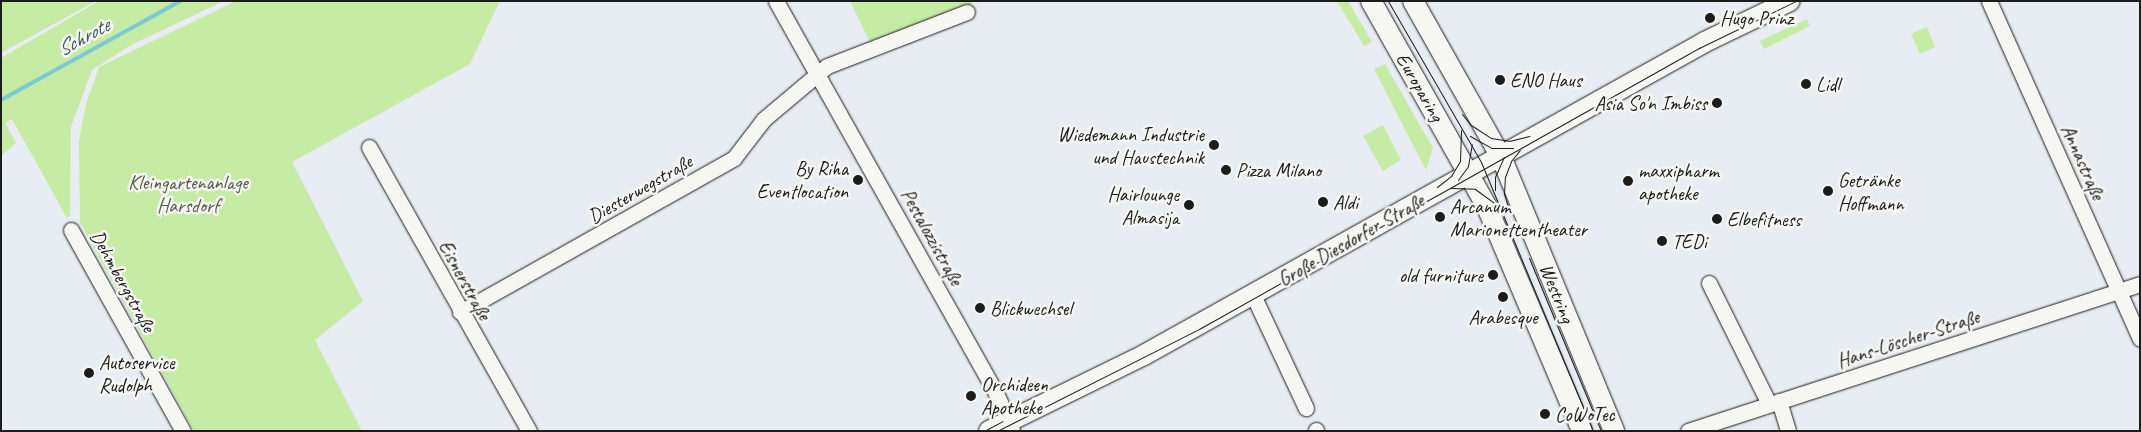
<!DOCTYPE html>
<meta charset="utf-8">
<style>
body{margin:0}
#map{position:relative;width:2141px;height:432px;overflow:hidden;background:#e8edf3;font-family:Caveat,sans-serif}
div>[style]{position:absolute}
.green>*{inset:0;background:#c5eba5}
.stream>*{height:4px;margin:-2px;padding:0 2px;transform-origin:2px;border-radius:2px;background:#7acbd4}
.roads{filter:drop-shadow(0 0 1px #1c1c1c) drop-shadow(0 0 1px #1c1c1c)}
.street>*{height:15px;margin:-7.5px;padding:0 7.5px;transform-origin:7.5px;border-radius:7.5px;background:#f6f6f2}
.secondary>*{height:20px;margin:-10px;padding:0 10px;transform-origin:10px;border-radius:10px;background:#f6f6f2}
.tram>*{height:1px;margin:-0.5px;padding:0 0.5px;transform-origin:0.5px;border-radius:0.5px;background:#1c1c1c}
.dots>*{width:14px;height:14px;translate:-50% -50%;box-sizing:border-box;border:2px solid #f6f6f2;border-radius:50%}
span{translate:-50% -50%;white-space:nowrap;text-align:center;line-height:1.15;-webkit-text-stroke:5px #f6f6f2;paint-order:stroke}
.poi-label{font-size:20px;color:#1c1c1c}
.left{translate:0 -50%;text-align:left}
.right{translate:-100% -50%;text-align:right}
.street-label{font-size:20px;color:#1c1c1c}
.park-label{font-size:20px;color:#4f5a45}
.water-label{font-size:21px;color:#3d595c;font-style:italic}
.frame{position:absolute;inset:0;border:2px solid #1c1c1c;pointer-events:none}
</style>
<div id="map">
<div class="green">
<i style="clip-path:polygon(1px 1px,96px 1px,1px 53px)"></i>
<i style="clip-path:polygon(99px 1px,224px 1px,131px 45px,92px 70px,71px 127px,70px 216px,67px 218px,12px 119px,5px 123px,16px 143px,1px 156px,1px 58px)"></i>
<i style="clip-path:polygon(236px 1px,500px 1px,470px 64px,292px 162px,363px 301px,315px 340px,362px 431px,194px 431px,80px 222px,79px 141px,86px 104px,99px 67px)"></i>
<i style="clip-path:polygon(850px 1px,978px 1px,871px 44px)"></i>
<i style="clip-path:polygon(1337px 1px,1348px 1px,1372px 42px,1364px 46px)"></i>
<i style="clip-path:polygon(1807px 19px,1810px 26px,1764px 49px,1760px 41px)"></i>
<i style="clip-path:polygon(1927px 27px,1935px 47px,1920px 54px,1911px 34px)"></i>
<i style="clip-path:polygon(1385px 64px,1433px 148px,1426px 170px,1374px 69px)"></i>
<i style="clip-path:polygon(1383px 125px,1401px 160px,1383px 171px,1363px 136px)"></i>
</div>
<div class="stream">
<i style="left:1px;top:100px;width:205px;rotate:-28.9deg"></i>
</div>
<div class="roads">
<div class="street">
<i style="left:776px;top:1px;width:450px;rotate:60.7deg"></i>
<i style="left:996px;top:393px;width:39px;rotate:66deg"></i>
<i style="left:1989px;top:1px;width:370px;rotate:65.9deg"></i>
<i style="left:369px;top:147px;width:326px;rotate:60.6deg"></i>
<i style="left:71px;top:230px;width:230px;rotate:60.9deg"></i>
<i style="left:1709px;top:283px;width:135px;rotate:63.6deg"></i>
<i style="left:1253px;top:295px;width:125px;rotate:64.9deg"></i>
<i style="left:460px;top:312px;width:314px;rotate:-29.3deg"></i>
<i style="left:734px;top:158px;width:49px;rotate:-52.4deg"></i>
<i style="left:764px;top:119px;width:82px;rotate:-40.1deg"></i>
<i style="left:827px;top:66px;width:150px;rotate:-21.1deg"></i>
<i style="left:1779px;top:401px;width:31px;rotate:73deg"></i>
<i style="left:1316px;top:430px;width:1px;rotate:90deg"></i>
<i style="left:1688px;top:431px;width:475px;rotate:-18deg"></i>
</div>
<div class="secondary">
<i style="left:1371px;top:1px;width:236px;rotate:60.6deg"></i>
<i style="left:1487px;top:207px;width:243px;rotate:67deg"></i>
<i style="left:1413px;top:1px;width:181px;rotate:60.6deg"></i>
<i style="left:1502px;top:159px;width:294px;rotate:67.6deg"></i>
<i style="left:989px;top:431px;width:173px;rotate:-26.1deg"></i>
<i style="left:1144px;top:355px;width:642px;rotate:-29.16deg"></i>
<i style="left:1705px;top:42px;width:94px;rotate:-25.8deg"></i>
</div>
</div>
<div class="tram">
<i style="left:1388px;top:1px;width:186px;rotate:60deg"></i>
<i style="left:1481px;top:162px;width:291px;rotate:67.4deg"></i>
<i style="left:1462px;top:114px;width:14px;rotate:51deg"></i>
<i style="left:1471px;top:125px;width:24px;rotate:33deg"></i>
<i style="left:1491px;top:138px;width:18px;rotate:9deg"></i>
<i style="left:1509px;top:141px;width:21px;rotate:-14deg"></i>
<i style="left:1470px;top:136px;width:25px;rotate:29deg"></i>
<i style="left:1492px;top:148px;width:21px"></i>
<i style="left:1458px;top:180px;width:17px;rotate:-54deg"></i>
<i style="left:1468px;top:166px;width:22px;rotate:-80deg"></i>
<i style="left:1437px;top:187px;width:18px;rotate:-38deg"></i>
<i style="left:1451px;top:176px;width:17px;rotate:-59deg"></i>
<i style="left:1460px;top:161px;width:31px;rotate:-88deg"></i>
<i style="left:1451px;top:188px;width:24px;rotate:2deg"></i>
<i style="left:1475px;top:189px;width:27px;rotate:36deg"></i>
<i style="left:1495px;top:190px;width:13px;rotate:-90deg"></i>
<i style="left:1495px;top:177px;width:22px;rotate:-66deg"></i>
<i style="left:1509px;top:210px;width:17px;rotate:-107deg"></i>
<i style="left:1504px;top:194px;width:17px;rotate:-87deg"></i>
<i style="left:1505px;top:177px;width:17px;rotate:-69deg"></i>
<i style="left:1511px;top:161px;width:14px;rotate:-51deg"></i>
<i style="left:1529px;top:258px;width:187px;rotate:67.4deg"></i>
<i style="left:984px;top:431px;width:21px;rotate:-28deg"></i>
<i style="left:997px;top:431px;width:226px;rotate:-26.8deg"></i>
<i style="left:1199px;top:329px;width:574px;rotate:-29.34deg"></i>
<i style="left:1699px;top:48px;width:108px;rotate:-25.9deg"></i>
</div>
<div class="dots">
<i style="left:1710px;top:18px;background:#1c1c1c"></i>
<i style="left:1500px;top:80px;background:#1c1c1c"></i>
<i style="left:1806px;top:84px;background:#1c1c1c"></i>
<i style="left:1717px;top:103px;background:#1c1c1c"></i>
<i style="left:1214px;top:145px;background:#1c1c1c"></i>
<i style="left:1226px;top:170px;background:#1c1c1c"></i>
<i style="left:858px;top:180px;background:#1c1c1c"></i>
<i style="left:1628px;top:181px;background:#1c1c1c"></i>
<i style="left:1828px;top:191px;background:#1c1c1c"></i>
<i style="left:1323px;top:202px;background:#1c1c1c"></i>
<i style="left:1189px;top:205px;background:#1c1c1c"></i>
<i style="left:1440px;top:217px;background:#1c1c1c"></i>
<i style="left:1717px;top:219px;background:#1c1c1c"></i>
<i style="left:1662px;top:241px;background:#1c1c1c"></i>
<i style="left:1493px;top:275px;background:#1c1c1c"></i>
<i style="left:1503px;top:297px;background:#1c1c1c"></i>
<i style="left:980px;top:308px;background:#1c1c1c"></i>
<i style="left:89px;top:373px;background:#1c1c1c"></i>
<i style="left:971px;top:396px;background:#1c1c1c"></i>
<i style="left:1545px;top:414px;background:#1c1c1c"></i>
</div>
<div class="poi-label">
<span class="left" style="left:1720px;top:18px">Hugo Prinz</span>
<span class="left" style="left:1510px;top:80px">ENO Haus</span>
<span class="left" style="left:1816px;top:84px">Lidl</span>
<span class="right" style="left:1707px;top:103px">Asia So'n Imbiss</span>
<span class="right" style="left:1204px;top:146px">Wiedemann Industrie<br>und Haustechnik</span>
<span class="right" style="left:848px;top:180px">By Riha<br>Eventlocation</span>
<span class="left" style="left:1236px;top:170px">Pizza Milano</span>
<span class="left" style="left:1638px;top:182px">maxxipharm<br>apotheke</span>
<span class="left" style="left:1838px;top:192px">Getränke<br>Hoffmann</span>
<span class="right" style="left:1179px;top:206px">Hairlounge<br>Almasija</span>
<span class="left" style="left:1333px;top:202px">Aldi</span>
<span class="left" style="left:1450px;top:218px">Arcanum<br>Marionettentheater</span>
<span class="left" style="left:1727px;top:219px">Elbefitness</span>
<span class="left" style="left:1672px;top:241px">TEDi</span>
<span class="right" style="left:1483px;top:275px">old furniture</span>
<span class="left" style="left:990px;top:308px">Blickwechsel</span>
<span style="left:1503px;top:317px">Arabesque</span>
<span class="left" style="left:99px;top:374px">Autoservice<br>Rudolph</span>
<span class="left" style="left:981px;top:396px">Orchideen<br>Apotheke</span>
<span class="left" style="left:1555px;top:414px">CoWoTec</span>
</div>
<div class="street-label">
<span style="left:1420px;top:87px;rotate:60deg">Europaring</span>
<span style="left:2083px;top:162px;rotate:66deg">Annastraße</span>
<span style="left:640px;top:189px;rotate:-30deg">Diesterwegstraße</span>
<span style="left:932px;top:237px;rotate:61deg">Pestalozzistraße</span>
<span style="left:1351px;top:240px;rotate:-30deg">Große Diesdorfer Straße</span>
<span style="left:465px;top:280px;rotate:61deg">Eisnerstraße</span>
<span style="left:123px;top:281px;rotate:61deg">Dehmbergstraße</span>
<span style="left:1557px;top:293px;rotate:68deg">Westring</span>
<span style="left:1908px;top:339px;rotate:-18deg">Hans-Löscher-Straße</span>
</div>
<div class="park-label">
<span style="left:188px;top:194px">Kleingartenanlage<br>Harsdorf</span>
</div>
<div class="water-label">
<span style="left:83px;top:37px;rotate:-29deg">Schrote</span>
</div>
<div class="frame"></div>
</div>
